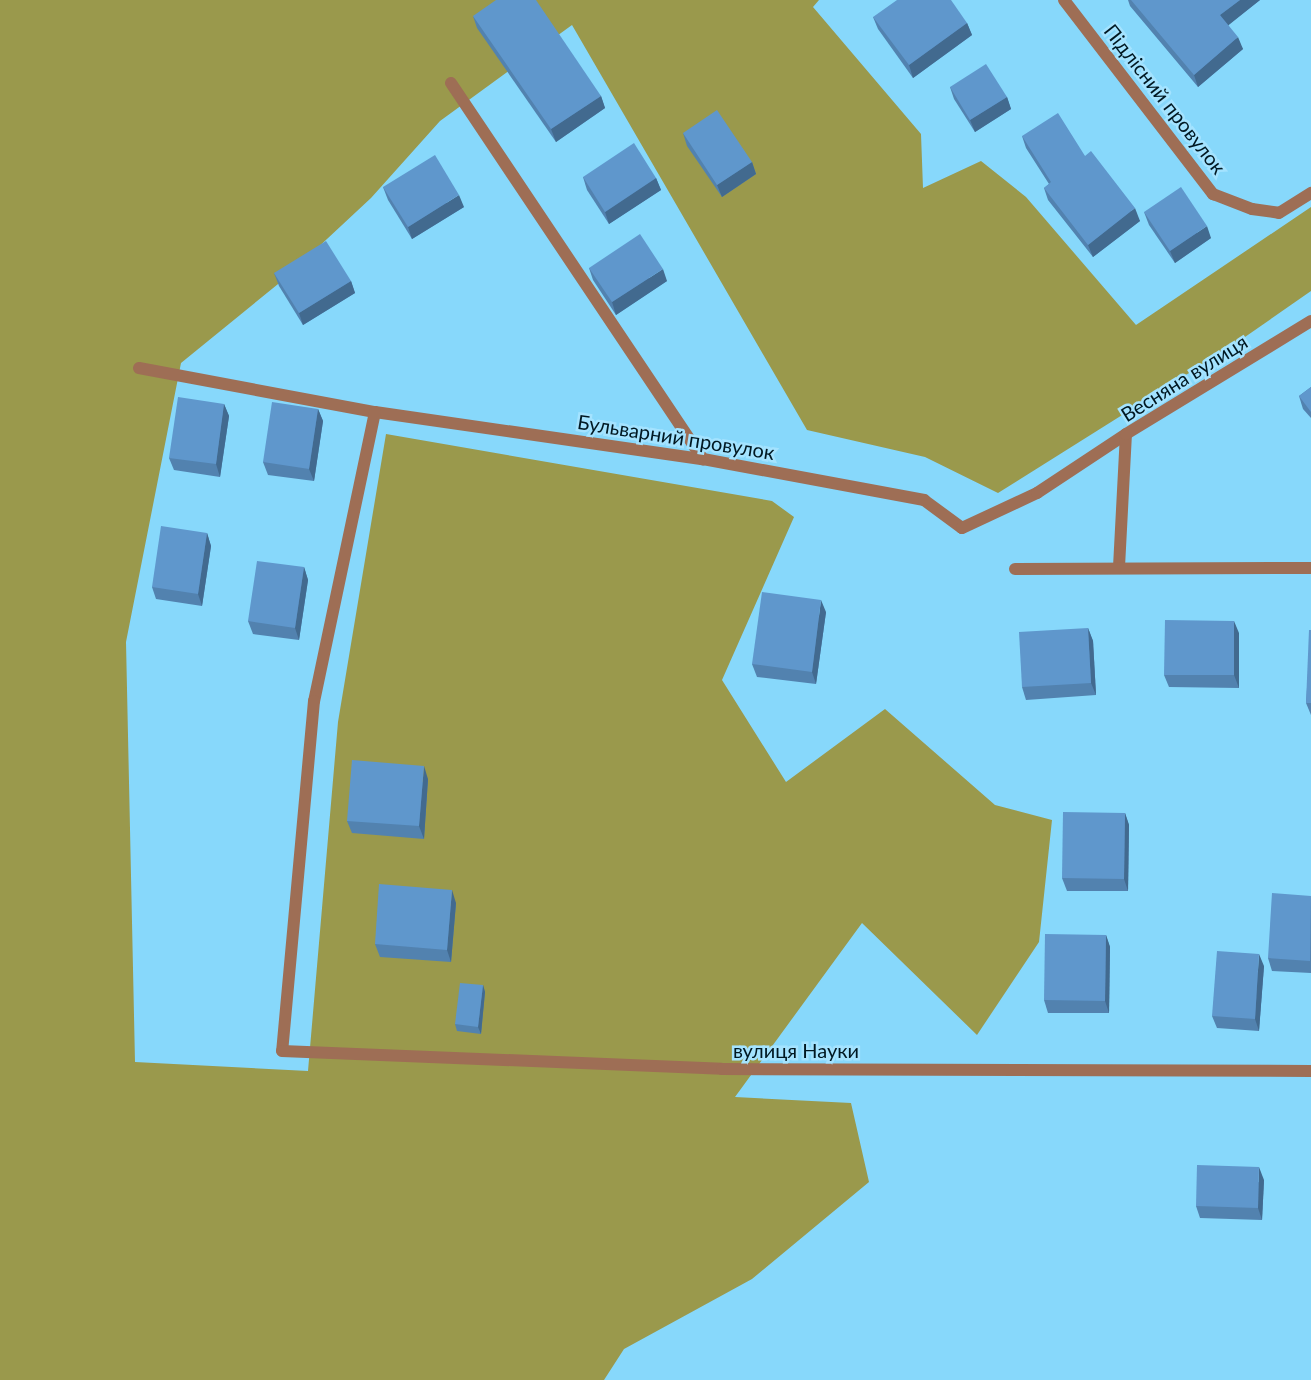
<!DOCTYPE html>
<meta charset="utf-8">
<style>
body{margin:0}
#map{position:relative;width:1311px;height:1380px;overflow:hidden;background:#87d8fb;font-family:Lato,sans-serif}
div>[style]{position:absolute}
.forest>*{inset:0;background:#9a994c}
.street>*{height:12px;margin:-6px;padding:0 6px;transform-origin:6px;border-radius:6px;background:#9e6e55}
.wall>*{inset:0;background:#5282af}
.shaded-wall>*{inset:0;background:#426a8f}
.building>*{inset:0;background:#5f97cc}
span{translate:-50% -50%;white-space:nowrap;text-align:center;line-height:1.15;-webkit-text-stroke:5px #a4e3ff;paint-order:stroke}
.street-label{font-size:20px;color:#001822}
</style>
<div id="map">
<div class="forest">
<i style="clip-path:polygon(0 0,819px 0,813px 7px,921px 134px,923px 188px,981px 161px,1026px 197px,1136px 325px,1311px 207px,1311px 291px,1232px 346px,998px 493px,925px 457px,807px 430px,572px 25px,440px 121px,371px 198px,283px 280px,181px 363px,126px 642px,135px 1062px,308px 1071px,338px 722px,386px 434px,772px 501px,794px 517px,722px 680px,786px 782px,885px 709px,995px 805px,1052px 820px,1039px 942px,977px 1035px,862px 923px,735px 1097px,851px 1103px,869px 1182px,752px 1279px,624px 1349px,604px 1380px,0 1380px)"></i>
</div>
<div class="street">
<i style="left:1064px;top:0;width:245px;rotate:52.5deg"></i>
<i style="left:1213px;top:194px;width:42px;rotate:21deg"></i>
<i style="left:1252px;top:209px;width:27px;rotate:8deg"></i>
<i style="left:1279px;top:213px;width:38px;rotate:-32deg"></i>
<i style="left:451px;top:83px;width:453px;rotate:56.2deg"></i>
<i style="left:139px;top:368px;width:240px;rotate:10.6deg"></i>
<i style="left:375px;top:412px;width:331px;rotate:8.2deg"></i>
<i style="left:703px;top:459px;width:225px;rotate:10.5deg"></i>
<i style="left:924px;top:500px;width:47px;rotate:36.4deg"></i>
<i style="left:962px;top:528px;width:83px;rotate:-25deg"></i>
<i style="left:1037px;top:493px;width:107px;rotate:-33.5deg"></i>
<i style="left:375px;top:412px;width:295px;rotate:101.9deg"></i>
<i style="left:314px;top:701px;width:351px;rotate:95.2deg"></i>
<i style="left:282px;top:1051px;width:440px;rotate:2.3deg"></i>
<i style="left:722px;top:1069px;width:589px;rotate:0.19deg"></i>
<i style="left:1119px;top:567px;width:133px;rotate:-87deg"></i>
<i style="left:1126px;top:434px;width:217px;rotate:-31.4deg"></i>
<i style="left:1015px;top:569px;width:296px;rotate:-0.2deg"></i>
</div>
<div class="wall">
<i style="clip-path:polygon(1128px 0,1260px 0,1228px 25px,1243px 49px,1198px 87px,1130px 6px)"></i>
<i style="clip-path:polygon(473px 16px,601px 96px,605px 108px,556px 142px,477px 28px)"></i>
<i style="clip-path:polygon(873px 17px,967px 23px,972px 35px,913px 78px,878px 29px)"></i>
<i style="clip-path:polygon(950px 87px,1007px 97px,1011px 109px,975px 132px,954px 99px)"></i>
<i style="clip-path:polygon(683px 133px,752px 162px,756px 174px,722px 197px,687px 146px)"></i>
<i style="clip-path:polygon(1022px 136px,1085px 156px,1140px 221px,1093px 257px,1048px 200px,1044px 188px,1049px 184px,1026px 148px)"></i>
<i style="clip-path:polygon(583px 177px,656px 178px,661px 190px,609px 224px,587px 190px)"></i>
<i style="clip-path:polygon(383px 187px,464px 207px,412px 239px,388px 200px)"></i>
<i style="clip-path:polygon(1144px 212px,1211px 238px,1175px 263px,1149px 225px)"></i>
<i style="clip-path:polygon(589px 268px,667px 281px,616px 315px,593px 280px)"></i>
<i style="clip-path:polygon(274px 273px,351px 281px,355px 293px,303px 325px,279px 286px)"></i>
<i style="clip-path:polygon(1311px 387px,1311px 418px,1303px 409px,1299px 396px)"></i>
<i style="clip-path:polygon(224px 404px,229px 416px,220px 477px,174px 470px,169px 458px)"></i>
<i style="clip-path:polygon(318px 409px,323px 421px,314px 481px,268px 475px,263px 462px)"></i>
<i style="clip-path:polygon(207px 533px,211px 546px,202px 606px,156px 599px,152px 587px)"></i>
<i style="clip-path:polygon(304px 567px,308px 580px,299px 640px,253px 634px,248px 621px)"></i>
<i style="clip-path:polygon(826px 612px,816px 684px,757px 677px,752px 664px)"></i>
<i style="clip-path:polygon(1088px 628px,1093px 641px,1096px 695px,1026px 700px,1022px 687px)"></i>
<i style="clip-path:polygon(1311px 630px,1311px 715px,1306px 703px)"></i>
<i style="clip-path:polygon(1239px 633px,1239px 688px,1169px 687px,1164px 675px)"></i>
<i style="clip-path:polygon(428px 779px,424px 839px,352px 833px,347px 821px)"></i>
<i style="clip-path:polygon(1125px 813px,1129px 825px,1128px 891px,1067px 891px,1062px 878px)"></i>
<i style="clip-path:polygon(1311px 896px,1311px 973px,1272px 971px,1268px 958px)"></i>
<i style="clip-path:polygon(456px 903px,451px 962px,380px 957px,375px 944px)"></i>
<i style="clip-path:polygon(1106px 935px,1110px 947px,1109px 1013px,1048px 1013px,1044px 1000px)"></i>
<i style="clip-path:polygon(1264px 966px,1259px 1031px,1217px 1028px,1212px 1016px)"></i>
<i style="clip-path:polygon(483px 985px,485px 992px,481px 1034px,457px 1031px,455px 1024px)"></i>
<i style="clip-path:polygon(1264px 1180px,1262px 1220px,1200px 1218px,1196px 1206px)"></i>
</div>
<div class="shaded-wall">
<i style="clip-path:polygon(1240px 0,1260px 0,1225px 28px,1220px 15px)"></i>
<i style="clip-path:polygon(967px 23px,972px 35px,913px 78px,909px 65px)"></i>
<i style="clip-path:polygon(1238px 37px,1243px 49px,1198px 87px,1194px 75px)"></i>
<i style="clip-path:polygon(601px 96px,605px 108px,556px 142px,551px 129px)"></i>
<i style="clip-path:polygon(1007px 97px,1011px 109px,975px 132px,970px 120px)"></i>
<i style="clip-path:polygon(752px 162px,756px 174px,722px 197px,717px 185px)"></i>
<i style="clip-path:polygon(656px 178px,661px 190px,609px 224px,605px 212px)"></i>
<i style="clip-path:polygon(459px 195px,464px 207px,412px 239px,408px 227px)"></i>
<i style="clip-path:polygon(1135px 208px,1140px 221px,1093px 257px,1088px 245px)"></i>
<i style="clip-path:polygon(1207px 226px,1211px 238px,1175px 263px,1170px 251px)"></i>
<i style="clip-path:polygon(663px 269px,667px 281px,616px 315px,612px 302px)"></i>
<i style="clip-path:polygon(351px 281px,355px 293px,303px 325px,299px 313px)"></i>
<i style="clip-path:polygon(224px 404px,229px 416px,220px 477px,216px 464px)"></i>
<i style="clip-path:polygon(318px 409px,323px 421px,314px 481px,309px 469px)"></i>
<i style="clip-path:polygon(207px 533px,211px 546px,202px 606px,198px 594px)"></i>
<i style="clip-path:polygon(304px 567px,308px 580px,299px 640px,295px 628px)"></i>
<i style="clip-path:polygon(821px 600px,826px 612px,816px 684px,812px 672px)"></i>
<i style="clip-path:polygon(1234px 621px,1239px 633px,1239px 688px,1234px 675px)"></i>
<i style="clip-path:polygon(1088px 628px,1093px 641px,1096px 695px,1091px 683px)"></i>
<i style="clip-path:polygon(424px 766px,428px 779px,424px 839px,419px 826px)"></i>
<i style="clip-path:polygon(1125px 813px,1129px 825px,1128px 891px,1124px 879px)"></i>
<i style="clip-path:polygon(452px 890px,456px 903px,451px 962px,447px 950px)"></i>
<i style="clip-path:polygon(1106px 935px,1110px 947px,1109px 1013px,1105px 1001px)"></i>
<i style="clip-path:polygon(1259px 954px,1264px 966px,1259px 1031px,1255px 1019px)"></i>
<i style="clip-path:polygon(483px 985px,485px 992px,481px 1034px,478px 1027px)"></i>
<i style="clip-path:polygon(1259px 1167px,1264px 1180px,1262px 1220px,1258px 1208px)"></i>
</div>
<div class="building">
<i style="clip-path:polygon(496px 0,536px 0,601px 96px,551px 129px,473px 16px)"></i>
<i style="clip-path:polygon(897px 0,951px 0,967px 23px,909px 65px,873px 17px)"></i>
<i style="clip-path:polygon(1131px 0,1240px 0,1220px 15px,1238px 37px,1194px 75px)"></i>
<i style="clip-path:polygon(986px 64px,1007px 97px,970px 120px,950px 87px)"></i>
<i style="clip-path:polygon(717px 110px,752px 162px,717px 185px,683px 133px)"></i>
<i style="clip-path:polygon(1058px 113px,1085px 156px,1091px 151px,1135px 208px,1088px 245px,1044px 188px,1051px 182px,1022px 136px)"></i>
<i style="clip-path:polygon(634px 143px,656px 178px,605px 212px,583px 177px)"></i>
<i style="clip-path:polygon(435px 155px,459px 195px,408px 227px,383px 187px)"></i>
<i style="clip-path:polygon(1181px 187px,1207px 226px,1170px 251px,1144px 212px)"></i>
<i style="clip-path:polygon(640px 234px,663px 269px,612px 302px,589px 268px)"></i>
<i style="clip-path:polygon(326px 241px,351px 281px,299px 313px,274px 273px)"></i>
<i style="clip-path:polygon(1311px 387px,1311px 412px,1299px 396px)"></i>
<i style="clip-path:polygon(178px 397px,224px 404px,216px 464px,169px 458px)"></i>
<i style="clip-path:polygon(272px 402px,318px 409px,309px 469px,263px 462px)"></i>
<i style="clip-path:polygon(161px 526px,207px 533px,198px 594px,152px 587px)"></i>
<i style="clip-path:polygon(257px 561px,304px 567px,295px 628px,248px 621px)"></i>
<i style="clip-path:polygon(762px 592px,821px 600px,812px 672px,752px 664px)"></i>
<i style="clip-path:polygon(1165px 620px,1234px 621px,1234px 675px,1164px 675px)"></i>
<i style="clip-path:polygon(1088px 628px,1091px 683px,1022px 687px,1019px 632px)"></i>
<i style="clip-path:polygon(1309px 630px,1311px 630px,1311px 703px,1306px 703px)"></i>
<i style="clip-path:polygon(352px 760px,424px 766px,419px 826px,347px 821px)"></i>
<i style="clip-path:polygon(1063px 812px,1125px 813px,1124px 879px,1062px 878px)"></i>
<i style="clip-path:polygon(379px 884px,452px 890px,447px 950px,375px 944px)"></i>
<i style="clip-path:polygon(1272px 893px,1311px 896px,1310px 961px,1268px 958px)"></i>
<i style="clip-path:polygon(1045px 934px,1106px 935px,1105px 1001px,1044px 1000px)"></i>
<i style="clip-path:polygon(1217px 951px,1259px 954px,1255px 1019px,1212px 1016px)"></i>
<i style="clip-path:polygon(460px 983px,483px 985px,478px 1027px,455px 1024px)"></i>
<i style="clip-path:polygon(1197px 1165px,1259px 1167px,1258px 1208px,1196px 1206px)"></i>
</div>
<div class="street-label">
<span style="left:1165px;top:99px;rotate:52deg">Підлісний провулок</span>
<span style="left:1184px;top:378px;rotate:-32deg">Весняна вулиця</span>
<span style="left:676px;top:437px;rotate:9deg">Бульварний провулок</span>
<span style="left:796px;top:1050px">вулиця Науки</span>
</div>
</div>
